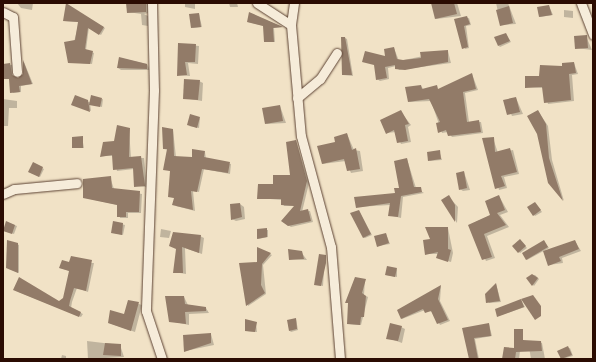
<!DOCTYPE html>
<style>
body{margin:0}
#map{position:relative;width:596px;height:362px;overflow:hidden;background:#f1e2c6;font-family:"EB Garamond",serif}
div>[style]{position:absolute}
.shadow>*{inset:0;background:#0003}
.building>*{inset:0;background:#927b68}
.roads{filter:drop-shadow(0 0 1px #5c4233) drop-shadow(0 0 1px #5c4233)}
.street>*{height:9px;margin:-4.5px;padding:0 4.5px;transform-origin:4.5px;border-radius:4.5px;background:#f6ecda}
span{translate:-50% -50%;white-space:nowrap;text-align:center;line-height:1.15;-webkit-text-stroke:3px #f6ecda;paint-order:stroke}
.frame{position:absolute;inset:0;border:4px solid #2b0c02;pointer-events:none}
</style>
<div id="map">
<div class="shadow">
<i style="clip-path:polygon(17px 3px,33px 3px,32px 10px,21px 8px)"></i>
<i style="clip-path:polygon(127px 3px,148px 3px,149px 13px,144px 14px,148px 16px,148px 26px,142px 25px,141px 14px,128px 12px)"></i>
<i style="clip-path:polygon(185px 3px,195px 3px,195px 9px,185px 7px)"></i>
<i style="clip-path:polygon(229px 3px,237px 3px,238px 7px,230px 7px)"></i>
<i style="clip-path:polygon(440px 3px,457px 3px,461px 16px,436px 19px)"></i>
<i style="clip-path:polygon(496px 3px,508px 3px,516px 24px,501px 25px)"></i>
<i style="clip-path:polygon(67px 5px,105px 28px,101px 35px,89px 27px,86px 50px,94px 53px,92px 64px,69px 62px,79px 22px,64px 21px)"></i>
<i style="clip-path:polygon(549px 6px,553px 15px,540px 17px,538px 8px)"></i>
<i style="clip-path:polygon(564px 10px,573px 11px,573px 18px,564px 17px)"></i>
<i style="clip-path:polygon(250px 13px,282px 27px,274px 28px,275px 42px,265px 42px,264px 26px,248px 22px)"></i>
<i style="clip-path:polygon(199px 14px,202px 27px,193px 28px,192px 27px)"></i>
<i style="clip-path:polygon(469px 18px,471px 25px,466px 26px,469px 48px,465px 49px,455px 20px)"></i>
<i style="clip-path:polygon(506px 34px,511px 42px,500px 47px,499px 46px)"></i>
<i style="clip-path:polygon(586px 36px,592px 50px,576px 48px)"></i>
<i style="clip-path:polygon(345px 38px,347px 39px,353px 76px,343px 75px)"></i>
<i style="clip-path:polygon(179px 44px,199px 46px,198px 64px,188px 63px,190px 76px,178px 75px)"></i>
<i style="clip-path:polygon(394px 48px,399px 61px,448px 51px,451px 63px,399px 70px,396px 66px,388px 68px,389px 79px,380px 81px,377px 79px,386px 57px)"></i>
<i style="clip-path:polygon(120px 58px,147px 64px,150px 70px,121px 70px,118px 68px)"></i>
<i style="clip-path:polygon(24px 62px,33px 84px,21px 86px,21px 92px,13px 93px,10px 79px,3px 79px,3px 65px,12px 65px,13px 77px,18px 79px,24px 75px)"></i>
<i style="clip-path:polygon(574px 63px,578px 74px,572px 75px,574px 101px,548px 104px,543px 88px,526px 87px,563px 68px,563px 64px)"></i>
<i style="clip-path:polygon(472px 74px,478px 90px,465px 93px,469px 122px,481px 122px,483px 133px,452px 137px,448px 132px,442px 133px,431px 101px,409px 102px,421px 86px,424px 90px,440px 89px)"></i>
<i style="clip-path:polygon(199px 81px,203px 83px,202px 101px,184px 98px)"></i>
<i style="clip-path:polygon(516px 98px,523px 114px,512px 116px,505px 101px)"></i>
<i style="clip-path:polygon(3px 99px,17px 101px,17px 108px,9px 108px,8px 126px,3px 126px)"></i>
<i style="clip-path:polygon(103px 99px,102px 107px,90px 104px,91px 111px,74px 105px)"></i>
<i style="clip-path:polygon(280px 106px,286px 123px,266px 124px)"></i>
<i style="clip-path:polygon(538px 111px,548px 126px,552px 160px,564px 201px,549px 182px)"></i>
<i style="clip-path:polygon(401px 112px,411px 125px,408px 127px,411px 142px,401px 144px,396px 132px,387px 133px)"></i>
<i style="clip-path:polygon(200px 118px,199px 128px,189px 126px)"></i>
<i style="clip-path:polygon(129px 129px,131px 158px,144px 158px,147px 187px,135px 186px,134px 169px,117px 171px,113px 156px,102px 156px)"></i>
<i style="clip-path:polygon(173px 130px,176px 157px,193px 158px,205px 152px,206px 159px,231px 164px,230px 174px,204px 169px,199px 192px,193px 191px,195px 211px,176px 206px,175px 198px,171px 197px,171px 171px,164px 169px,168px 150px,164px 149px)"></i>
<i style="clip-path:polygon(347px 134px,354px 150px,360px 151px,363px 171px,351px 173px,346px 161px,322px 164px)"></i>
<i style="clip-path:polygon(82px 137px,84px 148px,73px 147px)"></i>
<i style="clip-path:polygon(493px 138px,498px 153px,513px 150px,519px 174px,504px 177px,507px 188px,499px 190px,483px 139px)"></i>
<i style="clip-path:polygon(296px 141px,309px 183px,302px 212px,310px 211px,313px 222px,291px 227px,282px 221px,295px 206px,284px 206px,282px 200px,258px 198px,291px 176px)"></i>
<i style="clip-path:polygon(439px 151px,442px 160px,429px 161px)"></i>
<i style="clip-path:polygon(407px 159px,416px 188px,424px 193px,403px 197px,401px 218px,389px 215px,390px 205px,357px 207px,396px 193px,400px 189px)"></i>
<i style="clip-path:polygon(33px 164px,44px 169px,40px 177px,29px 172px)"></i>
<i style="clip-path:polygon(464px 172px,470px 190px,463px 191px,460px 189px)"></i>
<i style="clip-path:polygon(110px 177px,114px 189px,142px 194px,141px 213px,128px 213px,128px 218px,120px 218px,118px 205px,86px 198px)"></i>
<i style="clip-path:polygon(499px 196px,508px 212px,500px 215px,509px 227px,487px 236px,495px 258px,486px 261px,469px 225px,491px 215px)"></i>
<i style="clip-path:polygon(449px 197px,458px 207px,457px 223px,442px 201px)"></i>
<i style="clip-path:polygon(240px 204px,244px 207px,245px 219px,236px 221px,232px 219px)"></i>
<i style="clip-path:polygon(536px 204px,542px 212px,535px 216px,534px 215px)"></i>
<i style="clip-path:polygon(359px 211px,372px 235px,365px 238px,363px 237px)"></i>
<i style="clip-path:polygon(7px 222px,17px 226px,14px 234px,5px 231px)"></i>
<i style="clip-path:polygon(114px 222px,125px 225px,123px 235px,114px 233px)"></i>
<i style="clip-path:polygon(448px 228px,453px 253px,451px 262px,438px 258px,439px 254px,426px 254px,432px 240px)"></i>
<i style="clip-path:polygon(161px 229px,171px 231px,169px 238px,160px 237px)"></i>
<i style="clip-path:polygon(258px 230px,268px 230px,268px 237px,258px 239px)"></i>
<i style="clip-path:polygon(386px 234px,390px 244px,378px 246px)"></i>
<i style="clip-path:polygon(200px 236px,204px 238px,202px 254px,185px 248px,186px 274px,174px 272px,177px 249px)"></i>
<i style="clip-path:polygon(521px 241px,527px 248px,520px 253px,513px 246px)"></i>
<i style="clip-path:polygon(544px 241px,549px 248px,527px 260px,523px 254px)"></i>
<i style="clip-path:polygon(575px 241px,581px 251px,562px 258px,563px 263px,549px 265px)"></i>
<i style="clip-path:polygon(17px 244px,19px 245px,19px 273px,9px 269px)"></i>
<i style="clip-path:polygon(258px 248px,272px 255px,263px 265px,266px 294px,248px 306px,240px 264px,258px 263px)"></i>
<i style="clip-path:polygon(301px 252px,307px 260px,290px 259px)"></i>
<i style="clip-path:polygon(325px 256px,323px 286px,317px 285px)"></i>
<i style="clip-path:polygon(69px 263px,94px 263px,88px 292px,77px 288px,72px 302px,71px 308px,83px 314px,81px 317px,16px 291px,59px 302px,64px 299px,70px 271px,60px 268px)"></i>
<i style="clip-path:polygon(397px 269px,397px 277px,386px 275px)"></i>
<i style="clip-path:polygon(535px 275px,539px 279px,534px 286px,527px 278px)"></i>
<i style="clip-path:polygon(365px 280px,364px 295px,368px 297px,361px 325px,349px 324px,348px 303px)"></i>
<i style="clip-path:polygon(496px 284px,501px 302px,489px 303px,486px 294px)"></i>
<i style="clip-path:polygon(441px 286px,440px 301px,450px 321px,440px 325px,433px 312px,425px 310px,402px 319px,398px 310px)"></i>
<i style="clip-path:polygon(184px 297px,188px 305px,206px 308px,209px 313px,189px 314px,189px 325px,170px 321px)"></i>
<i style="clip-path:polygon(521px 300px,525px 307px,498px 316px)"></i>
<i style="clip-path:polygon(129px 301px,142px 305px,135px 332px,109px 323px,125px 316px)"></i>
<i style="clip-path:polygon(296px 319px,298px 330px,291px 332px,290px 331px)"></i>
<i style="clip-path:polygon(256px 323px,257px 332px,247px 331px)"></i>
<i style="clip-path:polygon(489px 324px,492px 336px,475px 339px,479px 359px,471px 359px,463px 329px)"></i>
<i style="clip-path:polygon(401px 327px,405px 329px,402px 343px,388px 338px)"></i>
<i style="clip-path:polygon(211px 334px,214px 345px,185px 351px,184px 336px)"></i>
<i style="clip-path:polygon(87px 341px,120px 345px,124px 357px,88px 359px)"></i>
<i style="clip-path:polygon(528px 341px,542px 343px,545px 359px,531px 359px)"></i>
<i style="clip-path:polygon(505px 348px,520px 351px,519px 359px,504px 359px)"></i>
<i style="clip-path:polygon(570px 348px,573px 356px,562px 359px,558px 351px)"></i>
<i style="clip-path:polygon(62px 355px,66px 356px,66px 359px,61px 359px)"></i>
</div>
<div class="building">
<i style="clip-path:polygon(66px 3px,104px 27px,99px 35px,88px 28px,85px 49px,93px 51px,90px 64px,68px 63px,64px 42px,75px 40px,78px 22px,63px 21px)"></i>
<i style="clip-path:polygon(126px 3px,146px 3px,146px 12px,127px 13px)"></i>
<i style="clip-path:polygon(431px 3px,454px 3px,457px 14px,435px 19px)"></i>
<i style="clip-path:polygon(549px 5px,552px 15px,539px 17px,537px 7px)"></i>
<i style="clip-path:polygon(509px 6px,513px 23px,500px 26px,496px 10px)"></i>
<i style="clip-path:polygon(249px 12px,283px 27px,273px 28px,274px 42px,264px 42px,263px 26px,247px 22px)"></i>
<i style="clip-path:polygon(199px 13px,201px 27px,191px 28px,189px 14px)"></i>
<i style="clip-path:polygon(467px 16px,470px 24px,464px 26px,468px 47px,462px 49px,454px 19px)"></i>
<i style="clip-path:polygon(506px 33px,510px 41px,498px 46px,494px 37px)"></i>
<i style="clip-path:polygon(587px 35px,588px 48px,575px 49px,574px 36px)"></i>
<i style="clip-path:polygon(341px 37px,345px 37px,352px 75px,342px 75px)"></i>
<i style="clip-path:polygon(178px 43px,196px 44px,195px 62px,185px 62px,187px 75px,177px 76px)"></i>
<i style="clip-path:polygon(394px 47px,397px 59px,403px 60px,421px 58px,420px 52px,448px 50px,448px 62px,405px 70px,395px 69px,395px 65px,385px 67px,387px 78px,376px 80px,374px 65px,362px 62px,365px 51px,385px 56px,384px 49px)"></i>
<i style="clip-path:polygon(119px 57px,147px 64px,147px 69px,117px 68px)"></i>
<i style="clip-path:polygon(23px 60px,32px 84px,19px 86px,20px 92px,10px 93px,9px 79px,3px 79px,3px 64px,10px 63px,12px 75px,18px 78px,23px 74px)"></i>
<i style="clip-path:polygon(574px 62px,576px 73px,569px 74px,571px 100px,544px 103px,542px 87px,525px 88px,525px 76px,539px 76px,540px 65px,562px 66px,562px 63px)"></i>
<i style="clip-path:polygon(472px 73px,476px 89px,463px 92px,467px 122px,479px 120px,481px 132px,448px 136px,446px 130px,438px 133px,436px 123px,440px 122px,429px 99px,408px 102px,405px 87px,421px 85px,422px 89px,437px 85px,438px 89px)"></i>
<i style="clip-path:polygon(184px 79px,200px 80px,198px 100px,183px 99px)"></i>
<i style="clip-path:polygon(75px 95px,88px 100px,90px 112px,71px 105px)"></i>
<i style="clip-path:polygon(91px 95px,102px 98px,100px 107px,89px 105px)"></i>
<i style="clip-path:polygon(516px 97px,520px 112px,507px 115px,503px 100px)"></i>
<i style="clip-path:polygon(280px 105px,283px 121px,265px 124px,262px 108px)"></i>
<i style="clip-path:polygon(401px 110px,409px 124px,405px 125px,408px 141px,397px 143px,394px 130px,386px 134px,380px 120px)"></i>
<i style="clip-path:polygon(538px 110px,546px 124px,549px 158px,563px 201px,548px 183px,537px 134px,527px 116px)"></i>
<i style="clip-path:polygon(190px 114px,200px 117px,197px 128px,187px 125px)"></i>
<i style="clip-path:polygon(117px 125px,130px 128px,129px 157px,141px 156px,145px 186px,134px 187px,133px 168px,113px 170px,112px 155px,100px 157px,103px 142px,114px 141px)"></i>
<i style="clip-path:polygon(162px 127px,173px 129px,174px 156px,192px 157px,192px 149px,205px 151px,204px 157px,230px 162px,228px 173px,202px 169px,197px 192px,191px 191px,193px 210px,172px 205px,174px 198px,168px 197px,170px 171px,163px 170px,167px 149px,163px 149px)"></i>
<i style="clip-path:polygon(347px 133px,352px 150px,356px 148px,360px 169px,347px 171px,344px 159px,322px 164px,317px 146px,335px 142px,334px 137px)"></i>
<i style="clip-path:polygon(83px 136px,83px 148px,72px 148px,72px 137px)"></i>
<i style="clip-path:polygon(494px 137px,495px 152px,510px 148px,517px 172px,501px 176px,505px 186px,495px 189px,482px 138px)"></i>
<i style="clip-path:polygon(296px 140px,307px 181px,300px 211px,308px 209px,311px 221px,288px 226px,281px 221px,294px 206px,281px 205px,281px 199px,257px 199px,258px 184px,273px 184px,273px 175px,290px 175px,286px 142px)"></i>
<i style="clip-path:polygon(440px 150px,441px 159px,428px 161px,427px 152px)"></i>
<i style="clip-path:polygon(407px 158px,414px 187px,421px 187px,422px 192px,401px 196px,398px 217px,388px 216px,390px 203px,356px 208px,354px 197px,395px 193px,394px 188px,399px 188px,394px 161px)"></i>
<i style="clip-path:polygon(33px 162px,43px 167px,39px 177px,28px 172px)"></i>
<i style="clip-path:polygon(464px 171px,467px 188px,459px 190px,456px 173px)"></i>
<i style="clip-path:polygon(111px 176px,112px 188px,140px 191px,139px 212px,126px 212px,126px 217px,117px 217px,117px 205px,83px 198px,83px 179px)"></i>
<i style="clip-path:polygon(449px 195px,455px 205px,455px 222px,441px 200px)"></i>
<i style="clip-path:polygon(499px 195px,505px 210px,497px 213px,506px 225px,484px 234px,492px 257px,482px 260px,468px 225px,490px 215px,485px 201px)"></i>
<i style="clip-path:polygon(535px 202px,541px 210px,533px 216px,527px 207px)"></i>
<i style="clip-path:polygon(240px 203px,242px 217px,231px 220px,230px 204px)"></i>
<i style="clip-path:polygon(359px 210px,371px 234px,363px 238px,350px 213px)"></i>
<i style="clip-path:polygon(6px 221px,15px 225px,12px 234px,3px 231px)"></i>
<i style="clip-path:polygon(113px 221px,123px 223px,122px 235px,111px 233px)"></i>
<i style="clip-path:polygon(425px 227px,448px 227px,448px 249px,451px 250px,448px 262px,436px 258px,438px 252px,425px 255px,423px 240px,430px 239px)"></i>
<i style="clip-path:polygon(267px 228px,267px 237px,257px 239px,257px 229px)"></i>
<i style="clip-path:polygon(173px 232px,201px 235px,199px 253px,182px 247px,183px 273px,173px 273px,176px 249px,169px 246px)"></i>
<i style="clip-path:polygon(386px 233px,389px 243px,377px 247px,374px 236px)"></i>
<i style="clip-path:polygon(520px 239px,526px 246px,518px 253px,512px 246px)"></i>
<i style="clip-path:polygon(7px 240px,18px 243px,18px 273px,6px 268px)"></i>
<i style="clip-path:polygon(544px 240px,548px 247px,526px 260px,522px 253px)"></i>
<i style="clip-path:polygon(575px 240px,579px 249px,559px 257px,561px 261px,548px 266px,543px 251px)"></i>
<i style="clip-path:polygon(257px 247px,271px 253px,262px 264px,261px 285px,265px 293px,246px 306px,239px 263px,257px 262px)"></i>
<i style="clip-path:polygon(288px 249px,302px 251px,304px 259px,289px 260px)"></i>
<i style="clip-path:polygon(319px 254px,326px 255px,326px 263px,321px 286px,314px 285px)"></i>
<i style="clip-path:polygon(71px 256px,92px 260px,86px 291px,74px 288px,70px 301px,69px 306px,81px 312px,79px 317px,13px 290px,19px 277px,59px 301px,63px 298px,69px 271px,59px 268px,62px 260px,69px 262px)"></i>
<i style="clip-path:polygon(387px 266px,397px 268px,395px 277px,385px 275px)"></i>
<i style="clip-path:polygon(532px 274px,538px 278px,532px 286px,526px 278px)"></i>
<i style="clip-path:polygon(355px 277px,366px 279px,362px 293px,366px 296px,364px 317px,361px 317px,360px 325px,347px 324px,348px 303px,345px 303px)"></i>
<i style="clip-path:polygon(496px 283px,500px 301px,486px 303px,485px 294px)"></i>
<i style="clip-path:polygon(441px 285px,438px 299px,448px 320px,437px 324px,431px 311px,425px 313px,423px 309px,401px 319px,397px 310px)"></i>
<i style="clip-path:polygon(533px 295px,541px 306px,541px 316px,535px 320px,521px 299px)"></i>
<i style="clip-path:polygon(165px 296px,184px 296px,185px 304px,206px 307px,206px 311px,185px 312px,186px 324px,169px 322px)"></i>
<i style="clip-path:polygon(521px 299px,524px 307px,497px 317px,495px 309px)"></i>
<i style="clip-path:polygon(128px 300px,139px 302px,131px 331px,108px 323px,110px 310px,124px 314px)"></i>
<i style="clip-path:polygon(296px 318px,297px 329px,289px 331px,287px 320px)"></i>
<i style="clip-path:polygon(245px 319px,257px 322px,255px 332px,245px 331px)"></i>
<i style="clip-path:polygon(390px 323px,402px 326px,398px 341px,386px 339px)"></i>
<i style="clip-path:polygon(489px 323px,491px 336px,474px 338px,478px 359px,469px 359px,462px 328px)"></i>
<i style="clip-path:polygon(514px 329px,523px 329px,523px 340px,541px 341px,542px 351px,516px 352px,515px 359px,502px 359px,504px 347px,514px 348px)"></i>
<i style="clip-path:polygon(211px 333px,211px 343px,184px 352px,183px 335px)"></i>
<i style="clip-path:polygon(105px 343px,121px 344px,121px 356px,103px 355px)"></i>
<i style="clip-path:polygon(568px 346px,572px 355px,561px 359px,557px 351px)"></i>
</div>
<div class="roads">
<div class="street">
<i style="left:152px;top:3px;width:87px;rotate:88.7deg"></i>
<i style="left:154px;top:90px;width:221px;rotate:92.1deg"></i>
<i style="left:146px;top:311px;width:51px;rotate:71.6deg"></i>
<i style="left:257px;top:3px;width:40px;rotate:32.9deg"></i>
<i style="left:294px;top:3px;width:22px;rotate:98deg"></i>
<i style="left:291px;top:25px;width:111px;rotate:84.9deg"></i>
<i style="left:301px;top:136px;width:115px;rotate:74.9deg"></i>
<i style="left:331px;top:247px;width:112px;rotate:85.4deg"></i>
<i style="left:581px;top:3px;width:34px;rotate:69deg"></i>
<i style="left:3px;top:12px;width:11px;rotate:27deg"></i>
<i style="left:13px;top:17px;width:55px;rotate:85.8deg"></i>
<i style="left:297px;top:98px;width:30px;rotate:-40deg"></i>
<i style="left:320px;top:79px;width:31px;rotate:-57deg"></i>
<i style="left:3px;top:194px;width:12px;rotate:-24deg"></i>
<i style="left:14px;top:189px;width:63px;rotate:-5.4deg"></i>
</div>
</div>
<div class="frame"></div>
</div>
